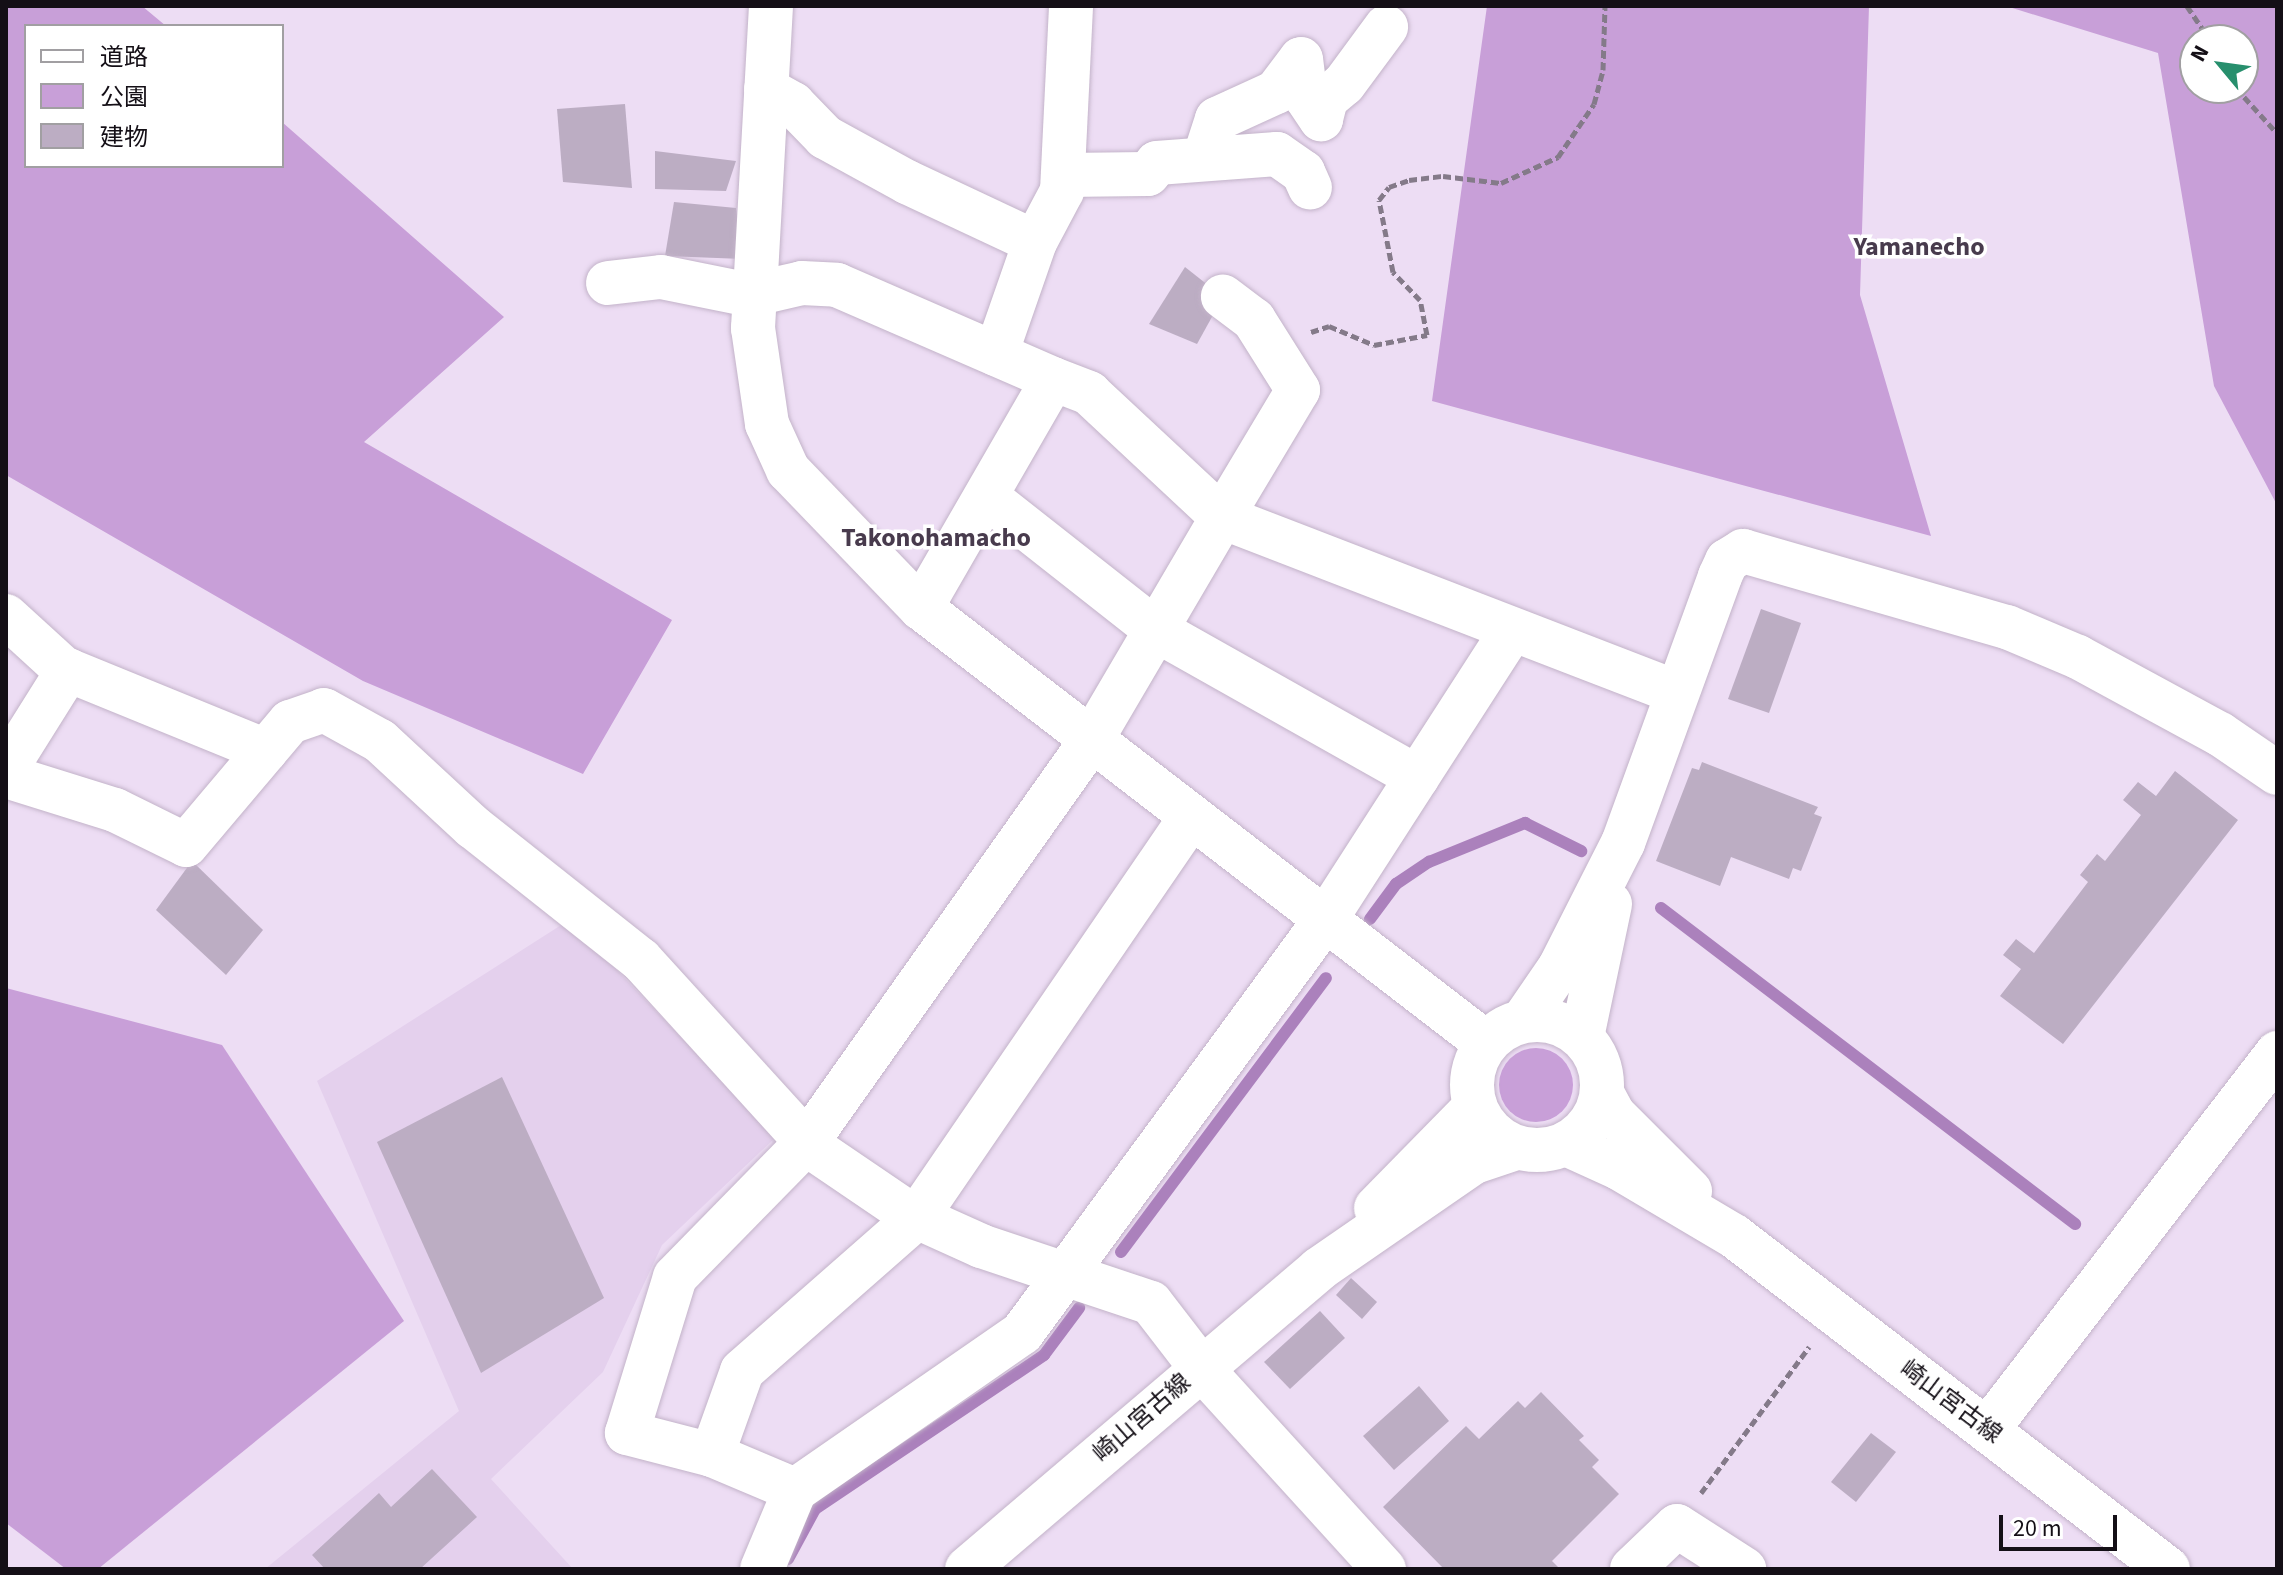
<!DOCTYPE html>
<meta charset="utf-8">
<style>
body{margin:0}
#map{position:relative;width:2283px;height:1575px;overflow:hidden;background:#edddf4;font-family:"Source Sans 3","Noto Sans JP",sans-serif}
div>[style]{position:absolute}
.built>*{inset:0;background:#e4d0ed}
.green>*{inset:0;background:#c89fd8}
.round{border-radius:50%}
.stream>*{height:12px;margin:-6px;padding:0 6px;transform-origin:6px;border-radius:6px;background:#ab81bc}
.building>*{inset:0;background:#bcadc3}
.path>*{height:5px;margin-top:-2.5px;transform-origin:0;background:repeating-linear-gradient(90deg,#847a89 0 8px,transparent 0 12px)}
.roads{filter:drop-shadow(0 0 2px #c3b3c9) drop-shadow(0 0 2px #c3b3c9)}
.minor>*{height:44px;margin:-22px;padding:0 22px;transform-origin:22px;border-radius:22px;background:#fff}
.tertiary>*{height:44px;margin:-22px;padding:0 22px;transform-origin:22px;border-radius:22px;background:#fff}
.secondary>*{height:44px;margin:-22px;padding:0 22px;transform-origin:22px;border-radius:22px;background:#fff}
.secondary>.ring{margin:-22px;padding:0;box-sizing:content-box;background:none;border:44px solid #fff;border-radius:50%}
span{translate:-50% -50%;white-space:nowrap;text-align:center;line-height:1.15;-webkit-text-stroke:7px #fff;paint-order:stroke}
.street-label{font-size:24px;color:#140f16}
.neighbourhood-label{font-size:26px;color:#483b4d;font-weight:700}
.frame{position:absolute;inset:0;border:8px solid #140f16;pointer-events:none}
.legend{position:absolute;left:24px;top:24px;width:260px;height:144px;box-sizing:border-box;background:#fff;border:2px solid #a19fa2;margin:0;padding:10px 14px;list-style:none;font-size:24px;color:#140f16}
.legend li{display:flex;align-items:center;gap:16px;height:40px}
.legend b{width:40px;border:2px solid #a19fa2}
.north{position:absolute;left:2179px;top:24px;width:80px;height:80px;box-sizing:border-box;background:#fff;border:2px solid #a19fa2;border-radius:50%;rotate:299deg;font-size:22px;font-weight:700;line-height:32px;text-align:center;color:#140f16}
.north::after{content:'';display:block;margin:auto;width:28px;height:36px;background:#278f6d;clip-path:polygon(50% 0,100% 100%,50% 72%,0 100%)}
.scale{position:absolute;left:1999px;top:1515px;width:118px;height:36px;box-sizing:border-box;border:4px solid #140f16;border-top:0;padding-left:10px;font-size:24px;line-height:28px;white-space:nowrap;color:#140f16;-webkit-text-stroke:6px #fff;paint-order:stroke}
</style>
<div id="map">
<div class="built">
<i style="clip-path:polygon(569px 920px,776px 1137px,662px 1245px,603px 1372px,491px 1479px,573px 1569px,265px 1569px,459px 1411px,317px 1081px)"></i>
</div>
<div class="green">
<i style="clip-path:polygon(6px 6px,142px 6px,166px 26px,26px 26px,26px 166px,282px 166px,282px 122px,504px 317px,364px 442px,672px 620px,583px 774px,363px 681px,6px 475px)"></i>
<i style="clip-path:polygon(1487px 6px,1869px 6px,1860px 295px,1931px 536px,1432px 401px)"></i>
<i style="clip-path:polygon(evenodd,2006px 6px,2277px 6px,2277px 505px,2214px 386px,2158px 53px,2006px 6px,2195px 40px,2243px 40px,2243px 88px,2195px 88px,2195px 40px)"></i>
<i style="clip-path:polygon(6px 988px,222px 1045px,404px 1321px,98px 1569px,66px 1569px,6px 1523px)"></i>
<i class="round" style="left:1499px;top:1048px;width:74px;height:74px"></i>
</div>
<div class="stream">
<i style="left:1661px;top:908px;width:521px;rotate:37.35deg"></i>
<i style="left:1370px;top:919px;width:44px;rotate:-53.4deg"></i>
<i style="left:1396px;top:884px;width:40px;rotate:-34deg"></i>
<i style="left:1429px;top:862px;width:104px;rotate:-22.1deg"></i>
<i style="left:1525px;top:823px;width:63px;rotate:26.6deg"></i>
<i style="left:1121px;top:1252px;width:342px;rotate:-53.2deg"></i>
<i style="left:788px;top:1559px;width:57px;rotate:-61.6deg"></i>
<i style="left:815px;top:1509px;width:276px;rotate:-33.9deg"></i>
<i style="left:1044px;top:1355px;width:59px;rotate:-53.3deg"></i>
</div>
<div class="building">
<i style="clip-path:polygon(625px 104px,632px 188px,563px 182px,557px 109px)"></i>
<i style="clip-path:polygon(655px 151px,736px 161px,726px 191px,655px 189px)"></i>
<i style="clip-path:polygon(674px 202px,736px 208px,743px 259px,665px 256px)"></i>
<i style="clip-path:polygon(1185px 267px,1223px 297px,1197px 344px,1149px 324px)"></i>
<i style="clip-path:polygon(1761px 609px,1801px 623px,1769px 713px,1728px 699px)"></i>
<i style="clip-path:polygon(1702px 762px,1818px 807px,1814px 814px,1822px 817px,1801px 871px,1793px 868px,1789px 879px,1731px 857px,1720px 886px,1656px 861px,1692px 768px,1699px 770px)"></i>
<i style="clip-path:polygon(2175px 771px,2238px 820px,2063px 1044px,2000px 996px,2021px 969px,2003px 955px,2016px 939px,2034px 953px,2088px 882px,2080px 875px,2097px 854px,2105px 861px,2141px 815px,2123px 800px,2138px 782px,2156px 796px)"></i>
<i style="clip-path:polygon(192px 861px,263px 930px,226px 975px,156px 910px)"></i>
<i style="clip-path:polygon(502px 1077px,604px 1298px,481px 1373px,377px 1142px)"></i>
<i style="clip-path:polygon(1351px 1278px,1377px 1302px,1362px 1319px,1336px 1295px)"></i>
<i style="clip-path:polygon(1320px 1311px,1345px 1338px,1290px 1389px,1264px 1362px)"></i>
<i style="clip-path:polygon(1419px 1386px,1449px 1421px,1394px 1470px,1363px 1436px)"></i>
<i style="clip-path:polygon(1541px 1392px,1584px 1436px,1579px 1440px,1599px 1460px,1592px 1467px,1619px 1494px,1552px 1561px,1560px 1569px,1444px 1569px,1383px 1507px,1466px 1426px,1479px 1439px,1518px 1401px,1525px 1408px)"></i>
<i style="clip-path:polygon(1871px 1433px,1896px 1452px,1856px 1502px,1831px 1482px)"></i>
<i style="clip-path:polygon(432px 1469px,477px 1517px,420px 1569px,325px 1569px,312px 1555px,379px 1493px,391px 1507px)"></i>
</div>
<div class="path">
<i style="left:2187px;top:6px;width:41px;rotate:55.9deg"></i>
<i style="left:2236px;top:88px;width:61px;rotate:47.7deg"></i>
<i style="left:1311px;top:332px;width:19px;rotate:-18deg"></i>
<i style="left:1329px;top:326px;width:49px;rotate:22.9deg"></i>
<i style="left:1374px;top:345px;width:54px;rotate:-10.7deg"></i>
<i style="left:1427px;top:335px;width:36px;rotate:-101deg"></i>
<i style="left:1420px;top:300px;width:39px;rotate:-134deg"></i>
<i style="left:1393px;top:272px;width:73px;rotate:-101deg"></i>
<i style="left:1379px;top:200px;width:16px;rotate:-52deg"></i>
<i style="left:1389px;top:187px;width:21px;rotate:-19deg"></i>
<i style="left:1409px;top:180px;width:34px;rotate:-7deg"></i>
<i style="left:1443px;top:176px;width:58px;rotate:6.9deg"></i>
<i style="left:1501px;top:183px;width:63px;rotate:-24.5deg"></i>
<i style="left:1558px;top:157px;width:64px;rotate:-55.8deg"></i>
<i style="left:1594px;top:104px;width:35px;rotate:-75deg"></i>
<i style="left:1603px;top:70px;width:64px;rotate:-88.2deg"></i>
<i style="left:1701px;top:1493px;width:182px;rotate:-53.5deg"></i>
</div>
<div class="roads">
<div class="minor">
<i style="left:771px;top:6px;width:323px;rotate:93.2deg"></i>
<i style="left:753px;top:328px;width:97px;rotate:81.7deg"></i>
<i style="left:767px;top:424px;width:51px;rotate:65.5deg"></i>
<i style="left:788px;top:470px;width:192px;rotate:46.1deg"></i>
<i style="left:921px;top:608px;width:713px;rotate:37.59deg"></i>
<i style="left:766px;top:89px;width:31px;rotate:29deg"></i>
<i style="left:793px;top:104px;width:46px;rotate:45.9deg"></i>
<i style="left:825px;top:137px;width:94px;rotate:28.8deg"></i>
<i style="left:907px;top:182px;width:141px;rotate:25.1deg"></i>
<i style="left:1204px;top:159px;width:42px;rotate:-72deg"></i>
<i style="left:1217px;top:119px;width:65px;rotate:-24.6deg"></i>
<i style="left:1276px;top:92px;width:41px;rotate:-52.9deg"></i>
<i style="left:1301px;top:59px;width:38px;rotate:83deg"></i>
<i style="left:1306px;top:97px;width:27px;rotate:56deg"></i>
<i style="left:1321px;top:119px;width:21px;rotate:-76deg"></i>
<i style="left:1326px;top:99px;width:23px;rotate:-40deg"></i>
<i style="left:1344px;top:84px;width:71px;rotate:-53.6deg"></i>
<i style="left:1063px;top:175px;width:85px;rotate:-0.7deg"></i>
<i style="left:1148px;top:174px;width:14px;rotate:-51deg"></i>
<i style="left:1157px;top:163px;width:120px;rotate:-4.3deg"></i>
<i style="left:1277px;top:154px;width:32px;rotate:35deg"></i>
<i style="left:1303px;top:172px;width:17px;rotate:66deg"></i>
<i style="left:608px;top:283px;width:53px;rotate:-6.5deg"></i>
<i style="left:661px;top:277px;width:91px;rotate:11.4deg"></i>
<i style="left:750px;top:295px;width:53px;rotate:-13deg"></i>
<i style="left:802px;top:283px;width:35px;rotate:3deg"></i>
<i style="left:837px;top:285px;width:236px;rotate:23.5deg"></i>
<i style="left:996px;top:354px;width:119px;rotate:-70.8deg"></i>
<i style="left:1035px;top:242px;width:58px;rotate:-62.1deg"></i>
<i style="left:1062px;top:191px;width:185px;rotate:-87.2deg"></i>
<i style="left:987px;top:497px;width:215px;rotate:38.2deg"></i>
<i style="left:1156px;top:630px;width:300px;rotate:29.4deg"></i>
<i style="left:921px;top:608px;width:264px;rotate:-60deg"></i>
<i style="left:1053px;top:379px;width:39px;rotate:21deg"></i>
<i style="left:1089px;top:393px;width:182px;rotate:43deg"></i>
<i style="left:1222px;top:517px;width:148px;rotate:-59.1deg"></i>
<i style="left:1298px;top:390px;width:83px;rotate:-122.2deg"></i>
<i style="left:1254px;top:320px;width:39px;rotate:-143deg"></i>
<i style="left:6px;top:616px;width:77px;rotate:42.4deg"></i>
<i style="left:63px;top:668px;width:219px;rotate:22.2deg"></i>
<i style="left:1512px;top:630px;width:345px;rotate:122.8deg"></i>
<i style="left:1325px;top:920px;width:512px;rotate:126.27deg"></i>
<i style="left:1022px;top:1333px;width:276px;rotate:145.3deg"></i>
<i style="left:795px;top:1490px;width:90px;rotate:-157.1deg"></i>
<i style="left:712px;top:1455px;width:88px;rotate:-165.5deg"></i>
<i style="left:627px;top:1433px;width:163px;rotate:-72.9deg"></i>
<i style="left:675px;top:1277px;width:189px;rotate:-45.6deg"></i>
<i style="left:807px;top:1142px;width:494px;rotate:-54.7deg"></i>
<i style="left:1092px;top:739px;width:257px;rotate:-59.6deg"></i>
<i style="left:1222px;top:517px;width:487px;rotate:21.1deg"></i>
<i style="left:6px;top:769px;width:117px;rotate:-57.9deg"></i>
<i style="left:6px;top:776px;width:114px;rotate:17.3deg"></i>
<i style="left:115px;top:810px;width:79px;rotate:26.2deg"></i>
<i style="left:186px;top:845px;width:161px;rotate:-49.8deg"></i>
<i style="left:290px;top:722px;width:36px;rotate:-19deg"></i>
<i style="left:324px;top:710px;width:64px;rotate:29deg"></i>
<i style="left:380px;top:741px;width:127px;rotate:42.8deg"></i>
<i style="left:473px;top:827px;width:214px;rotate:38.4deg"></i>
<i style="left:641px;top:960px;width:253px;rotate:47.7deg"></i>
<i style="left:811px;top:1147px;width:117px;rotate:34.2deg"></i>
<i style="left:908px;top:1213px;width:80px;rotate:24.3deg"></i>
<i style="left:981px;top:1246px;width:179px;rotate:18.5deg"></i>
<i style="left:1151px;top:1303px;width:82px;rotate:52.4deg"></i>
<i style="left:712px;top:1455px;width:89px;rotate:-70.3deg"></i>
<i style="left:742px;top:1371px;width:233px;rotate:-41.3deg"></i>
<i style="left:917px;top:1217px;width:483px;rotate:-55.6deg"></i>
<i style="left:762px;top:1569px;width:86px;rotate:-67.3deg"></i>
<i style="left:1632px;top:1569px;width:62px;rotate:-43.7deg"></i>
<i style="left:1677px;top:1526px;width:80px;rotate:32.7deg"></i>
</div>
<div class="tertiary">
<i style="left:1523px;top:1021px;width:65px;rotate:-55.6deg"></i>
<i style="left:1560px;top:967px;width:139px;rotate:-63.1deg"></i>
<i style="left:1623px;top:843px;width:284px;rotate:-70deg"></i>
<i style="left:1720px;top:576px;width:17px;rotate:-65deg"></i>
<i style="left:1727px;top:561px;width:19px;rotate:-32deg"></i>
<i style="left:1743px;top:551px;width:275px;rotate:16.1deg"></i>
<i style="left:2007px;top:627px;width:77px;rotate:22.9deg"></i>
<i style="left:2078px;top:657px;width:162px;rotate:28.5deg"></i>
<i style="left:2220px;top:734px;width:69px;rotate:34.4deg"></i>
<i style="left:1582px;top:1037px;width:136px;rotate:-78.1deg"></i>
<i style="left:1201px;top:1368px;width:272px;rotate:47.7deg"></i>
<i style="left:1987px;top:1430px;width:476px;rotate:-52.4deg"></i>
</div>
<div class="secondary">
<i class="ring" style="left:1472px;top:1020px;width:86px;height:86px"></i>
<i style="left:1602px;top:1093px;width:24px;rotate:62deg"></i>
<i style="left:1613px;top:1114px;width:109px;rotate:45deg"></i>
<i style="left:1566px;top:1144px;width:58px;rotate:24.4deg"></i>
<i style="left:1619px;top:1168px;width:134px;rotate:30.6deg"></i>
<i style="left:1734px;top:1236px;width:547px;rotate:37.5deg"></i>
<i style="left:1376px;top:1208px;width:141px;rotate:-45.6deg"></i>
<i style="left:967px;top:1569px;width:462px;rotate:-40.4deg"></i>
<i style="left:1319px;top:1269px;width:188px;rotate:-34.6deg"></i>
<i style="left:1474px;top:1162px;width:44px;rotate:-18.4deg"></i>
</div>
</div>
<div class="street-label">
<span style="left:1951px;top:1402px;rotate:37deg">崎山宮古線</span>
<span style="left:1142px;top:1418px;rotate:-41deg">崎山宮古線</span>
</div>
<div class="neighbourhood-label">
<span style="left:1919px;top:247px">Yamanecho</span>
<span style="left:936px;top:538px">Takonohamacho</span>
</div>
<div class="frame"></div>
<ul class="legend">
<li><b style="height:10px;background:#fff"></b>道路</li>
<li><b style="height:22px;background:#c89fd8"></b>公園</li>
<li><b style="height:22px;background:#bcadc3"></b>建物</li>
</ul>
<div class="north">N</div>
<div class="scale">20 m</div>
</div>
